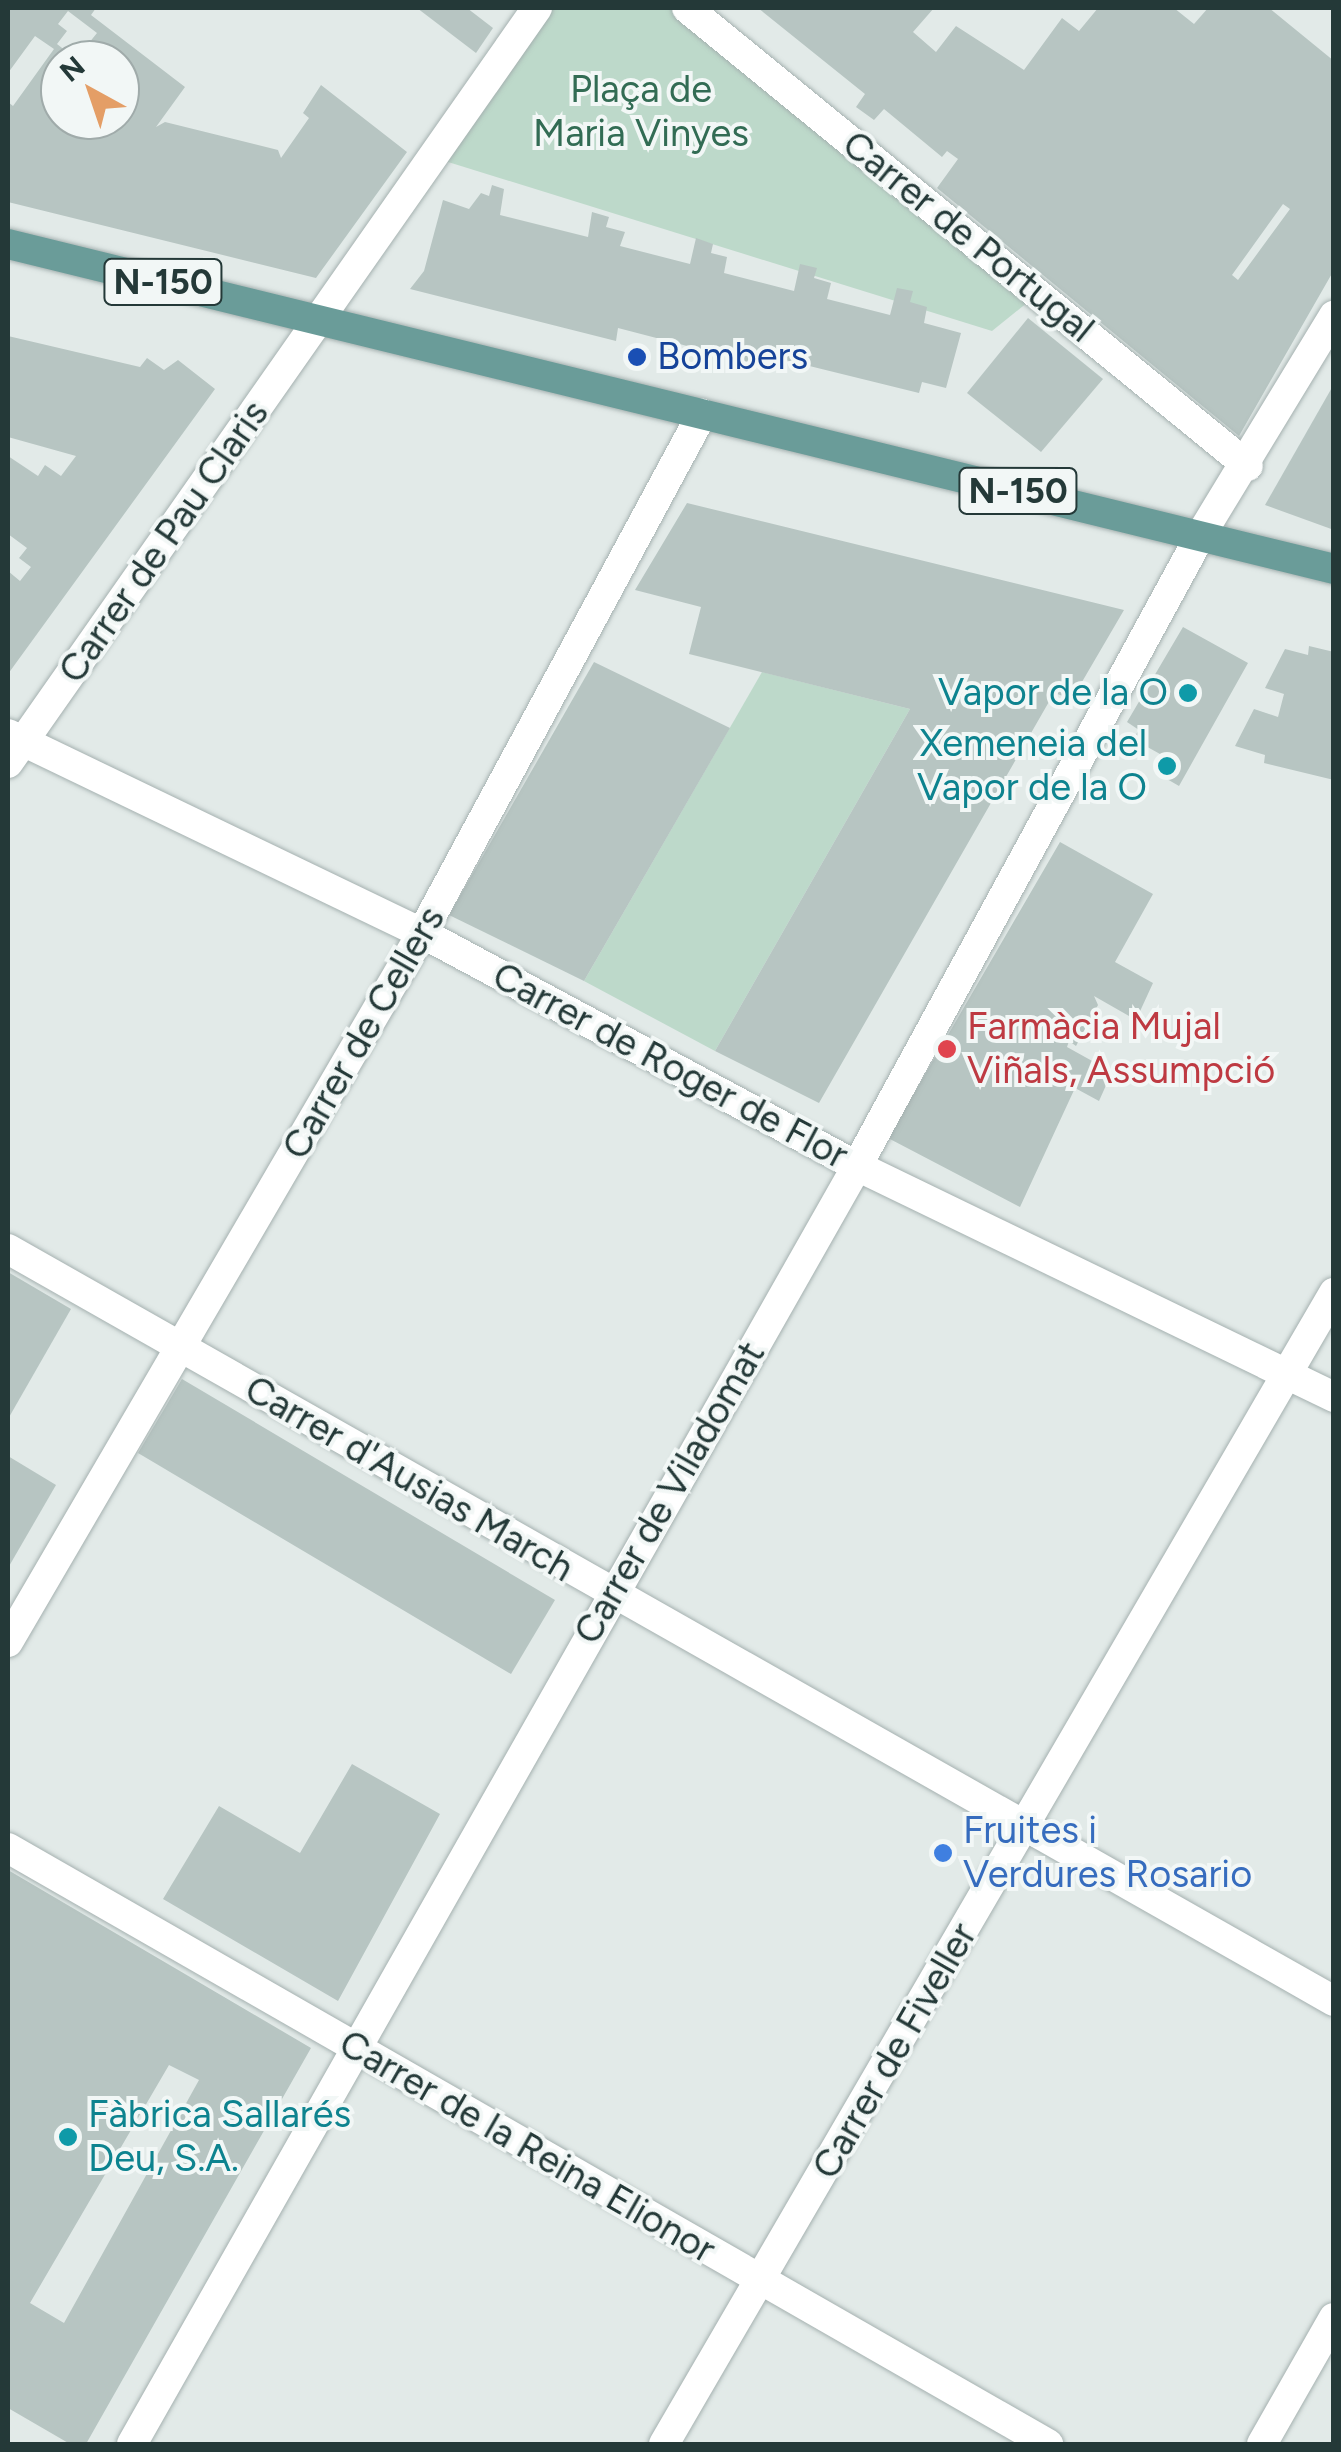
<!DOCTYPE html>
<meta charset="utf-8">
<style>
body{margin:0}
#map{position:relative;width:1341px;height:2452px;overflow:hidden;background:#e2eae8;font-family:Figtree,sans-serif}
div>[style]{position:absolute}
.green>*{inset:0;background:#bdd9ca}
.building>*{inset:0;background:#b7c5c2}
.roads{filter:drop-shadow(0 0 2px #a5b1b0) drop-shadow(0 0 2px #a5b1b0)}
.street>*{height:30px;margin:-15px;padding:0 15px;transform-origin:15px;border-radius:15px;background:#fff}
.primary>*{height:30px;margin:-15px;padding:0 15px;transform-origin:15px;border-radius:15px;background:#6a9c99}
.dots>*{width:28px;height:28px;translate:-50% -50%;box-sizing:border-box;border:5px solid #f2f7f6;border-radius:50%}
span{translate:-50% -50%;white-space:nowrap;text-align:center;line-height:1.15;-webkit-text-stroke:8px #f2f7f6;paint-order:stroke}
.shield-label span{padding:2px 8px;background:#f2f7f6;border:2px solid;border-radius:8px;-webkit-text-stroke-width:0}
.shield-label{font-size:35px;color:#243938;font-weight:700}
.park-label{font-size:38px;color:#326c54}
.street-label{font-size:38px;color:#243938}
.transit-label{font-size:38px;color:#164399}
.left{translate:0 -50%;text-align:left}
.culture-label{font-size:38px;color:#0d838f}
.right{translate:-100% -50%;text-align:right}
.health-label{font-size:38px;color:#be3a42}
.shop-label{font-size:38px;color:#366cbe}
.frame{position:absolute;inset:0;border:10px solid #243938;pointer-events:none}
.north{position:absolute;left:40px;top:40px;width:100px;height:100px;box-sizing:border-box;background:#f2f7f6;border:2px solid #a0abaa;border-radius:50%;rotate:320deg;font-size:28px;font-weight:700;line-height:40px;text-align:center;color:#243938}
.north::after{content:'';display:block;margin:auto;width:35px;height:45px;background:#e49e66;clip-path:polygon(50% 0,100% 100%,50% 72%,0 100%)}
</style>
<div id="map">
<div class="green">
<i style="clip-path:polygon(537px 8px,677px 8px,1038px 294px,992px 331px,432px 157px)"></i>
<i style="clip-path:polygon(762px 672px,910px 709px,715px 1051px,584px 981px)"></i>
</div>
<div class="building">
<i style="clip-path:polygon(evenodd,8px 8px,96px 8px,91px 15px,185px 87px,156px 127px,165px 122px,278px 150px,281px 158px,309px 118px,303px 113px,321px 85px,407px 152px,316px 278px,8px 202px,8px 102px,13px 106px,54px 49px,35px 36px,8px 73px,8px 8px,68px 11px,97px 33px,76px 59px,57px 44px,67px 31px,58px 24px,68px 11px,8px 8px,60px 60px,120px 60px,120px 120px,60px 120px,60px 60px)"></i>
<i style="clip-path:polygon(417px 8px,467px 8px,493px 28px,476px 53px)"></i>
<i style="clip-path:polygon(evenodd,758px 8px,934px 8px,913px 32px,936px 52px,956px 26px,1024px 70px,1062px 18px,1079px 31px,1098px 8px,1174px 8px,1194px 24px,1208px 8px,1269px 8px,1334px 61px,1334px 270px,1239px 436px,937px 188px,958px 159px,947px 151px,942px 157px,884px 109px,874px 120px,856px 107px,865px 94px,758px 8px,1283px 204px,1290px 209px,1238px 280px,1232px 275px,1283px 204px)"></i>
<i style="clip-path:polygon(492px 185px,504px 189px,500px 215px,588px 237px,592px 212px,609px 217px,606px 227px,625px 232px,620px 246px,690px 264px,696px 238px,713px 244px,711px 253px,727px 257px,724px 273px,751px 280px,794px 291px,800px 264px,817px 268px,814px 278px,831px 283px,827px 299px,890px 315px,897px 288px,913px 291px,910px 302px,927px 307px,924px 323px,961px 333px,946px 388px,922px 382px,919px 393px,781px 359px,779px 370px,618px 328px,616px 341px,410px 289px,424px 271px,443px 200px,469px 209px,481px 193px,489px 196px)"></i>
<i style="clip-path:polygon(1028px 318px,1103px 379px,1041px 452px,967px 393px)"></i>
<i style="clip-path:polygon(8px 336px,140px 367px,147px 358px,164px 370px,178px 360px,215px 389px,8px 674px,8px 571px,20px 581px,31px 567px,19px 558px,27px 548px,8px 534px,8px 456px,38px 476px,45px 465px,61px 476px,76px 456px,8px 437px)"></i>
<i style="clip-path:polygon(1334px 384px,1334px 530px,1265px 505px)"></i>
<i style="clip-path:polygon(687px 503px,1124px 610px,1072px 699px,1054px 693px,819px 1103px,715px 1051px,910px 709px,689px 654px,701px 607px,635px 590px)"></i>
<i style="clip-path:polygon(1183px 627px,1248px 663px,1179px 786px,1160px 775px,1169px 759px,1133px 739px,1139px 730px,1127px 722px)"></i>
<i style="clip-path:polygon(1309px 646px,1334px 652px,1334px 780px,1264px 763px,1265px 755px,1235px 746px,1254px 709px,1278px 717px,1284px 694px,1265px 688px,1285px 649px,1308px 655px)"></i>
<i style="clip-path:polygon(594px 662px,730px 728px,584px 981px,449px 915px)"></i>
<i style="clip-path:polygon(1060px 842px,1153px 894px,1115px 962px,1153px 983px,1136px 1020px,1094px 996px,1098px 1005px,1076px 1046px,1069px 1041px,1067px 1047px,1112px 1072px,1099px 1101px,1075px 1088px,1020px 1207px,888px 1138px)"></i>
<i style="clip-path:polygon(8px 1272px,71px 1309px,8px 1419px)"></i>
<i style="clip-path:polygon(182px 1379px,555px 1600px,511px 1674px,138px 1453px)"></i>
<i style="clip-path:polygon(8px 1456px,56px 1485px,8px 1568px)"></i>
<i style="clip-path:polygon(352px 1764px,440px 1814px,338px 2001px,163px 1899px,219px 1806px,300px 1853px)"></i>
<i style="clip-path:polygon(evenodd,8px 1870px,311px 2048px,86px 2444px,70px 2444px,8px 2408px,8px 1870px,169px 2065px,199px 2080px,64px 2323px,30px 2303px,169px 2065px)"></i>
</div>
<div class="roads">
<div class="street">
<i style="left:687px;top:8px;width:724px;rotate:39.23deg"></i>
<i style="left:8px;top:734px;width:459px;rotate:25.7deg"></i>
<i style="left:422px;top:933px;width:493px;rotate:28.2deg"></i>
<i style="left:857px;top:1166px;width:530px;rotate:25.84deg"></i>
<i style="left:8px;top:763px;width:922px;rotate:-54.98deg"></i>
<i style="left:8px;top:1249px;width:1524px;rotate:29.56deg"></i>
<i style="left:8px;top:1642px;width:821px;rotate:-59.72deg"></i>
<i style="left:422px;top:933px;width:590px;rotate:-61.65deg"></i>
<i style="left:8px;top:1848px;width:1199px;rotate:29.82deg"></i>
<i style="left:132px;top:2444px;width:1469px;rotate:-60.43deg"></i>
<i style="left:857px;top:1166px;width:717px;rotate:-61.43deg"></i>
<i style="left:1200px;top:536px;width:258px;rotate:-58.7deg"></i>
<i style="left:664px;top:2444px;width:1332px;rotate:-59.8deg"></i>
<i style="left:1262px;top:2444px;width:145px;rotate:-60.3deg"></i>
</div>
<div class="primary">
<i style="left:8px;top:244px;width:1365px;rotate:13.77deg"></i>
</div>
</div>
<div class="dots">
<i style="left:637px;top:357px;background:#1a4fb4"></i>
<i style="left:1188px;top:693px;background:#0f9aa8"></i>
<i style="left:1167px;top:766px;background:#0f9aa8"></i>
<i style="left:947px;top:1049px;background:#e0444e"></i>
<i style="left:943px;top:1853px;background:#3f7fe0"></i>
<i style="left:68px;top:2137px;background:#0f9aa8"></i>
</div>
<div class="shield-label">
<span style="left:163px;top:282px">N-150</span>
<span style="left:1018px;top:491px">N-150</span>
</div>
<div class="park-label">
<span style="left:641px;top:112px">Plaça de<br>Maria Vinyes</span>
</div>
<div class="street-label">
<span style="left:968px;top:237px;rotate:39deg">Carrer de Portugal</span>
<span style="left:164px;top:542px;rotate:-55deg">Carrer de Pau Claris</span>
<span style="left:364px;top:1033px;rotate:-60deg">Carrer de Cellers</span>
<span style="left:670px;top:1066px;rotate:28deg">Carrer de Roger de Flor</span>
<span style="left:409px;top:1479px;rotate:30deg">Carrer d'Ausias March</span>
<span style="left:670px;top:1493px;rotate:-60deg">Carrer de Viladomat</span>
<span style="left:895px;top:2051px;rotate:-60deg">Carrer de Fiveller</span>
<span style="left:527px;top:2147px;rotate:30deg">Carrer de la Reina Elionor</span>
</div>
<div class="transit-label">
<span class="left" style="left:657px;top:357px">Bombers</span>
</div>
<div class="culture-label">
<span class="right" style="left:1168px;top:693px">Vapor de la O</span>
<span class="right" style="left:1147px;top:766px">Xemeneia del<br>Vapor de la O</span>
<span class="left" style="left:88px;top:2137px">Fàbrica Sallarés<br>Deu, S.A.</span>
</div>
<div class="health-label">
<span class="left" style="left:967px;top:1049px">Farmàcia Mujal<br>Viñals, Assumpció</span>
</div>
<div class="shop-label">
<span class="left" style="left:963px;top:1853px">Fruites i<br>Verdures Rosario</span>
</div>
<div class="frame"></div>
<div class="north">N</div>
</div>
